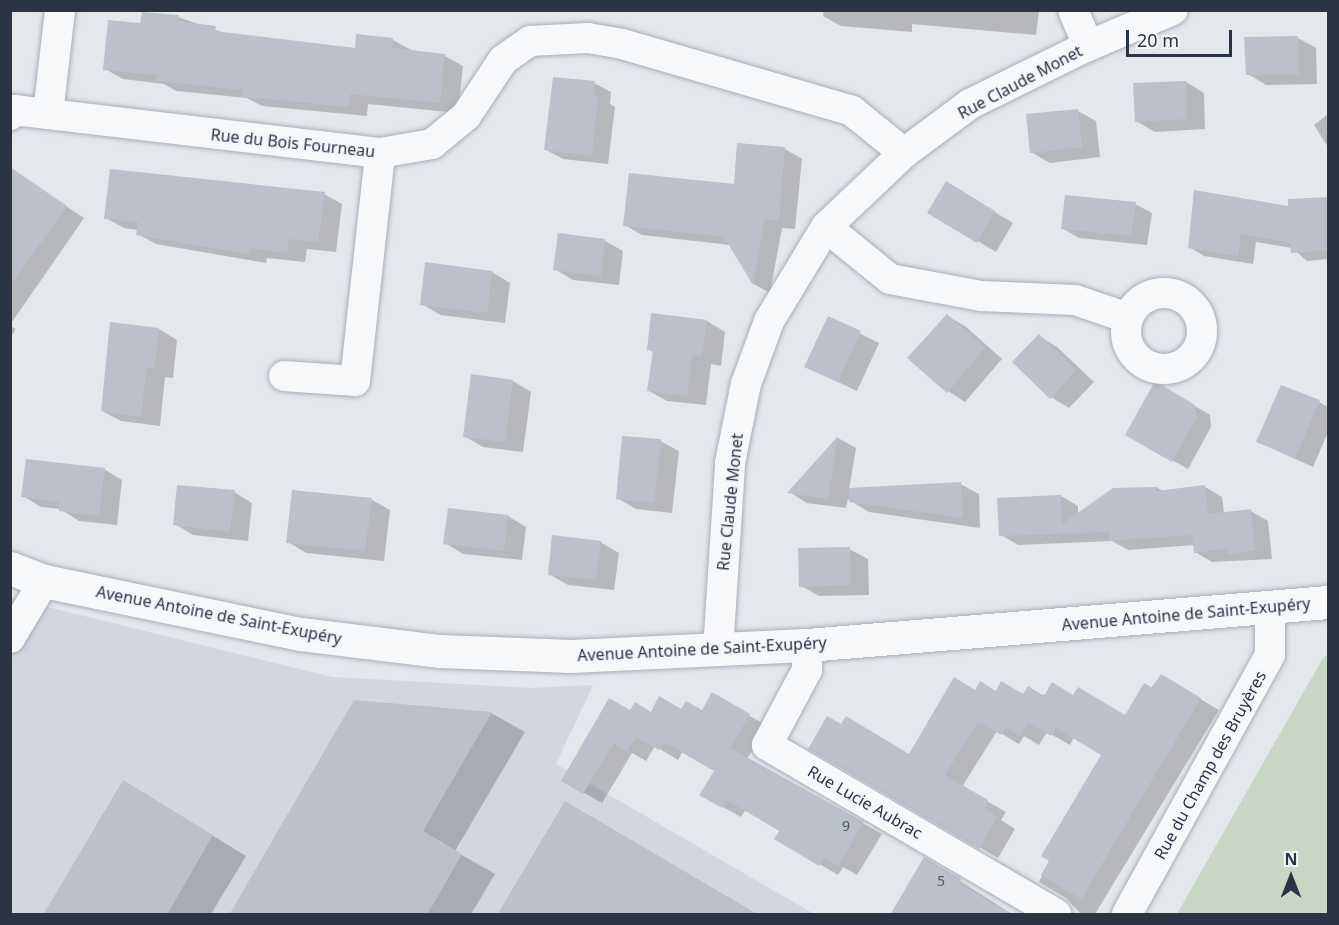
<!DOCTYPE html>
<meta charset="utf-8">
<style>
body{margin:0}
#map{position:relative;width:1339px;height:925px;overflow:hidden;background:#e4e7ec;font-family:"Noto Sans",sans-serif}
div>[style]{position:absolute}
.built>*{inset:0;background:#d2d6de}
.green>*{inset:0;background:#c9d6c5}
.shadow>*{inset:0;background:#0003}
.building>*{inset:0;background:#bbc0ca}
.roads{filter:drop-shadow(0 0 2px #a9aeb7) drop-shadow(0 0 2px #a9aeb7)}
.minor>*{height:30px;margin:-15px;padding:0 15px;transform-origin:15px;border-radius:15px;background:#f7f8fa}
.minor>.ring{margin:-15px;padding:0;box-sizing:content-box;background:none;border:30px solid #f7f8fa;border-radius:50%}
.tertiary>*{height:33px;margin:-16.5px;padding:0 16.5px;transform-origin:16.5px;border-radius:16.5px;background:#f7f8fa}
span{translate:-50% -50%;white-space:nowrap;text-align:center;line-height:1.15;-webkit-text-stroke:5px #f4f6f9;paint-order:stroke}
.number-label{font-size:14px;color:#4f5766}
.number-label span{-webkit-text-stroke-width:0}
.street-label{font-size:16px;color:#2b3445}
.frame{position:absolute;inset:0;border:12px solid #2b3445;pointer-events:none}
.north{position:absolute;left:1261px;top:847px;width:60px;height:60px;-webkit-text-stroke:4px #f4f6f9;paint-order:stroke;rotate:0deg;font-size:16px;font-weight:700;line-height:24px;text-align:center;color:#2b3445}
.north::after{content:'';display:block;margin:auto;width:21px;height:27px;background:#2b3445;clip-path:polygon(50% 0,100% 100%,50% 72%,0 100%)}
.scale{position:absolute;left:1126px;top:30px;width:106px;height:27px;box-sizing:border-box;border:3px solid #2b3445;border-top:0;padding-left:8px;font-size:18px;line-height:21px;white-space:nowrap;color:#2b3445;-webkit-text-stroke:4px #f4f6f9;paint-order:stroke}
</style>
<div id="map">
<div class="built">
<i style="clip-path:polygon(11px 598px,332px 677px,531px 688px,593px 685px,556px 764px,814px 914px,11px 914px)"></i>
</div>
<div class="green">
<i style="clip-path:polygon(1328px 654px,1328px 914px,1177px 914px,1323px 658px)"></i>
</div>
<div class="shadow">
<i style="clip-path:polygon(824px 10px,1039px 10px,1036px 35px,912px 24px,912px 32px,841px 26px,823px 16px)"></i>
<i style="clip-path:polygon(178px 17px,227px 34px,356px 49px,357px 36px,393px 40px,411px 50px,445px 56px,463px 66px,458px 113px,368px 104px,367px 116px,262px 106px,247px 98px,176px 91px,164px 84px,123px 79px,105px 69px,142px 25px)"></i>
<i style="clip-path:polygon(1298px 38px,1316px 48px,1317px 84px,1266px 85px,1248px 74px)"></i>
<i style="clip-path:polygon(1186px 82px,1204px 93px,1205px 129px,1155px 132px,1136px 121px)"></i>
<i style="clip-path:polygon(594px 83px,611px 92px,610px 104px,615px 107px,608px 164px,563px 159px,546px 150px)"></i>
<i style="clip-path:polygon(1078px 111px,1096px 121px,1100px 157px,1050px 163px,1031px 152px)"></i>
<i style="clip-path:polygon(1328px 114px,1328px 147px,1314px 125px)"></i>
<i style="clip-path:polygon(785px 149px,802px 159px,795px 229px,782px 228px,770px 293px,754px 284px,730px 245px,642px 235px,625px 225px,735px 186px)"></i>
<i style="clip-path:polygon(19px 175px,84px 218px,10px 325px,10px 187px)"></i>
<i style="clip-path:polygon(324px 194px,342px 204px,336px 252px,307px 249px,305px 262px,267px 258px,266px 263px,156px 244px,138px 234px,138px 230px,124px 228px,106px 218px)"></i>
<i style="clip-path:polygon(965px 194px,1013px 223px,996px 252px,929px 212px)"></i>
<i style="clip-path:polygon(1326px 198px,1328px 259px,1307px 261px,1292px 248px,1256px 242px,1253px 264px,1204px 256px,1189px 247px,1290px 208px)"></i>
<i style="clip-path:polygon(1135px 204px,1152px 213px,1147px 245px,1079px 238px,1062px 228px)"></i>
<i style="clip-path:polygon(559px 235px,605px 241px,623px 251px,619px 285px,573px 280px,555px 269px)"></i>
<i style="clip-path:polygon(492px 272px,510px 283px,505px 323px,440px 315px,422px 304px)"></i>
<i style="clip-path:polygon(947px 316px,965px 326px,1002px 359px,965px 402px,948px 391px)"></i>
<i style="clip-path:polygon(829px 318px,879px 343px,857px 391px,806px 367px)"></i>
<i style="clip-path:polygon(707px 321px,725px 332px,721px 366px,711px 364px,706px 405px,667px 401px,649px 391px,654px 353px,649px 349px)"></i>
<i style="clip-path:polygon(10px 326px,16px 329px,10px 338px)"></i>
<i style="clip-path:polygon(159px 329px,177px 340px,173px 378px,165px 377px,160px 426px,121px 421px,102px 411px)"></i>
<i style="clip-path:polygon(1039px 336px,1057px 347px,1094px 382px,1069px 408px,1051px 397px)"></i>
<i style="clip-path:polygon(513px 381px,531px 392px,523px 452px,483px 447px,464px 436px)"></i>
<i style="clip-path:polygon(1156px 383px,1210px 415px,1211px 427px,1188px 469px,1127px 435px)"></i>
<i style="clip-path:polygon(1319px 402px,1328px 407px,1328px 432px,1313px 467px,1258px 442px)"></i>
<i style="clip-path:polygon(838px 438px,856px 448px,849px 490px,960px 484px,979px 494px,980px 528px,869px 512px,848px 499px,846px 508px,807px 503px,789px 492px)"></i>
<i style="clip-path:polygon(660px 441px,679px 451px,672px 513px,636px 509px,617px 498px)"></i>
<i style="clip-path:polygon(104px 469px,122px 480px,117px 525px,79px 521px,60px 509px,41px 507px,23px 496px)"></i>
<i style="clip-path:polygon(1205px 487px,1222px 497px,1224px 514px,1251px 511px,1268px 521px,1272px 559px,1212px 562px,1195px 552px,1195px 545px,1128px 550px,1112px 541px,1018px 545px,1001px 535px,1061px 496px,1078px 506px,1078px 514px,1113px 489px,1158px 488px,1164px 492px)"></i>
<i style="clip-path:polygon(234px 492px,252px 503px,248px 541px,193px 535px,175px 524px)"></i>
<i style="clip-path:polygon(294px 492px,372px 500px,390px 510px,384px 561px,306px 553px,288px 542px)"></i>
<i style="clip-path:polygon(449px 510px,508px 516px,526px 527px,522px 560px,463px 554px,445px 543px)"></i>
<i style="clip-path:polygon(600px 542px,619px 553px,614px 590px,568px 585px,549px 574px)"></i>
<i style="clip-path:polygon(849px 549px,868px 559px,869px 595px,819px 596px,801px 586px)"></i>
<i style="clip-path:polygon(1161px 676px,1219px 710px,1095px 914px,1081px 914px,1066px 898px,1039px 882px,1103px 754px,1074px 737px,1070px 745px,1047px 732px,1039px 745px,1024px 736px,1019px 744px,997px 731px,962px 787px,1006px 812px,1001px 820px,1015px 829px,998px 858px,810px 748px,910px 756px,976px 692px,1073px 696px,1126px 717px)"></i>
<i style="clip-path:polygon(713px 694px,767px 726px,747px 759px,882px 834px,857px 875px,843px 867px,838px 875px,776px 838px,781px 830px,746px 809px,741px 817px,701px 795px,716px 770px,683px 751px,678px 760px,655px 746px,646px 761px,632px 753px,602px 803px,563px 781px,631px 712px,702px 712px)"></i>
<i style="clip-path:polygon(355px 701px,491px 713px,525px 732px,455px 851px,495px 874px,471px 914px,231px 914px)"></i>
<i style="clip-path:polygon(156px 801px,246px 856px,211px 914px,45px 914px)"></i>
<i style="clip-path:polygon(943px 870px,1012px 914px,904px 914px)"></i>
</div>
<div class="building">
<i style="clip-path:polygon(142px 12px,179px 15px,178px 21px,216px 26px,215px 31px,355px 48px,356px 34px,393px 38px,392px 48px,445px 54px,440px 103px,350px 94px,349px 107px,277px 100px,242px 97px,243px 90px,156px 81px,157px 75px,103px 70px,108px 20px,140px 23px)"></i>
<i style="clip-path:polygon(1298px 36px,1299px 74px,1246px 75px,1244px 37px)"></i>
<i style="clip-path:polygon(553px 77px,595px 81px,593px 95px,598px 96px,592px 156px,544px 150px)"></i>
<i style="clip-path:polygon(1186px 81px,1187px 119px,1135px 122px,1133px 83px)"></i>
<i style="clip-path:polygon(1078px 109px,1082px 147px,1030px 153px,1026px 114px)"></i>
<i style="clip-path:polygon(737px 143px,785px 147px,779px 221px,765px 219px,753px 285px,724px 237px,623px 226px,629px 173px,734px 184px)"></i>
<i style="clip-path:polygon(10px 167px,67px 206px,10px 286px)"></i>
<i style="clip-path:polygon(110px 169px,325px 192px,318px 242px,289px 239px,287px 253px,249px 248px,249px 254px,136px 235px,138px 222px,104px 219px)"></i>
<i style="clip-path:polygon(946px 181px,995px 211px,977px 243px,927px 213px)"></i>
<i style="clip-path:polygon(1194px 190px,1288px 206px,1288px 199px,1328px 197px,1329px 250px,1291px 253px,1290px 243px,1241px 234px,1238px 256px,1188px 248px)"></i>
<i style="clip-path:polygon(1065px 195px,1136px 202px,1131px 236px,1061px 229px)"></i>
<i style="clip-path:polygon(558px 233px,605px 239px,601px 276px,553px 270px)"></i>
<i style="clip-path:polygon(425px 262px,492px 271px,487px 313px,420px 305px)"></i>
<i style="clip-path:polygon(651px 313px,707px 320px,702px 356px,692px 355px,687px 396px,647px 391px,653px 351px,647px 350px)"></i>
<i style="clip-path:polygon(947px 314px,985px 348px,947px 393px,907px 358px)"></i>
<i style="clip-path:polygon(828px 316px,861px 331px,838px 382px,804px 367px)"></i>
<i style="clip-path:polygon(110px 322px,159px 328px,155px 368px,147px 367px,141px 417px,101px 411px)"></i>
<i style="clip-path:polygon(1039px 334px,1076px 370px,1050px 399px,1012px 362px)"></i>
<i style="clip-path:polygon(471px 374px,513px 380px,505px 442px,463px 437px)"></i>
<i style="clip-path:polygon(1155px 381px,1195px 405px,1197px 417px,1172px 462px,1125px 435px)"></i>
<i style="clip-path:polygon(1281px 385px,1320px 400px,1295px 458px,1256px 442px)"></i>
<i style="clip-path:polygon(622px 436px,661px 439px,654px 503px,616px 499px)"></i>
<i style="clip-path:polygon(838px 436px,828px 499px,787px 493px)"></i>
<i style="clip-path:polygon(26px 459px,105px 468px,99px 516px,59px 511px,59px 502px,21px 497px)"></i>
<i style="clip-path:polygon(961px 482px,963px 518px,849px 502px,849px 488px)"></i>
<i style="clip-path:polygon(177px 485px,235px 490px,230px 532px,173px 525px)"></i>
<i style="clip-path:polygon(1205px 485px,1208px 514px,1251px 509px,1255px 550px,1228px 554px,1227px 548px,1194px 553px,1192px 535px,1109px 541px,1109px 532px,999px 536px,997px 498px,1061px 495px,1062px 524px,1113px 488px,1158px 487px,1156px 491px)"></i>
<i style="clip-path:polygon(292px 490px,372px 498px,365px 551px,286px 543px)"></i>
<i style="clip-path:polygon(448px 508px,508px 515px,504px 551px,443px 544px)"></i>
<i style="clip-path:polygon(552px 535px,601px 541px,596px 580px,548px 575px)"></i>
<i style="clip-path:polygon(850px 547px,851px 585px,799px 587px,798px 548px)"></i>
<i style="clip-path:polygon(1161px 674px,1201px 698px,1081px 899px,1041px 875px,1049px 861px,1041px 856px,1101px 755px,1056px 728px,1051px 736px,1028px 723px,1020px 736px,1006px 727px,1001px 735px,978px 722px,945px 775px,988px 800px,984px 808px,997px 817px,979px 849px,808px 749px,827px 716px,841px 724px,846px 716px,909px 754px,954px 677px,975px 690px,980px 681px,996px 691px,1001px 681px,1023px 694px,1028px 686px,1044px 696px,1052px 682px,1073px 695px,1078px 687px,1125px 715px,1144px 683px,1152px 688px)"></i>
<i style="clip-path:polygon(712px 692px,750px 714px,730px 748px,864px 822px,838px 866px,824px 858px,819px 866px,774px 839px,779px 831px,727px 800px,722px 808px,699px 795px,714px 771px,664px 742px,659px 750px,636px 737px,627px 752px,614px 743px,583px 794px,561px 781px,609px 698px,630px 710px,635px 702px,651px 712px,659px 696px,681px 709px,686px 701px,702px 710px)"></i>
<i style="clip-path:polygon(354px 700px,492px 712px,423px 831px,462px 854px,427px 915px,229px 915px)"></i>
<i style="clip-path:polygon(123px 780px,213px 835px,167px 915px,43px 915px)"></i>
<i style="clip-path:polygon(565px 801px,759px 915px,497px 915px)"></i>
<i style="clip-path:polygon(924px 857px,961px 879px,959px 883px,1012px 915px,890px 915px)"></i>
</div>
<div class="roads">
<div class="minor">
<i style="left:1073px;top:10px;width:39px;rotate:67deg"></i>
<i style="left:48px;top:114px;width:105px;rotate:-83.4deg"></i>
<i style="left:10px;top:115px;width:6px;rotate:-51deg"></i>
<i style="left:14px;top:110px;width:369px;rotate:6.7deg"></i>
<i style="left:380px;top:153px;width:53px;rotate:-9.8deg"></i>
<i style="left:432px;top:144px;width:44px;rotate:-39.5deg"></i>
<i style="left:466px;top:116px;width:67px;rotate:-56.5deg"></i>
<i style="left:503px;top:60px;width:33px;rotate:-35deg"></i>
<i style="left:530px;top:41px;width:58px;rotate:-3deg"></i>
<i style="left:588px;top:38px;width:35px;rotate:10deg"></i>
<i style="left:622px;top:44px;width:240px;rotate:16.2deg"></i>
<i style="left:852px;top:111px;width:67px;rotate:38.9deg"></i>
<i style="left:826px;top:227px;width:82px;rotate:39.1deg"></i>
<i style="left:890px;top:279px;width:94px;rotate:10.5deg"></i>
<i style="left:982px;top:296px;width:93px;rotate:2.5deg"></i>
<i style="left:1075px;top:300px;width:56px;rotate:18.8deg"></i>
<i class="ring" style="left:1126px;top:293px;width:46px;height:46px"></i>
<i style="left:284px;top:376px;width:71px;rotate:4deg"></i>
<i style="left:355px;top:381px;width:229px;rotate:-83.7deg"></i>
<i style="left:10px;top:638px;width:66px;rotate:-59.2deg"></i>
<i style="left:807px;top:645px;width:25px;rotate:90deg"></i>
<i style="left:807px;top:670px;width:85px;rotate:118.1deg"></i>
<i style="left:767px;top:745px;width:335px;rotate:30.3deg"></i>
<i style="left:718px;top:651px;width:188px;rotate:-86.3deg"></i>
<i style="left:730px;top:463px;width:81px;rotate:-78.6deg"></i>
<i style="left:746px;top:384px;width:67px;rotate:-69.9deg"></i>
<i style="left:769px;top:321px;width:110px;rotate:-58.8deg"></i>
<i style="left:826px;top:227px;width:108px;rotate:-43.5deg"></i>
<i style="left:904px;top:153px;width:82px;rotate:-36.6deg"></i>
<i style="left:970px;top:104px;width:131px;rotate:-26.2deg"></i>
<i style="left:1088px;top:46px;width:92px;rotate:-23deg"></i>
<i style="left:1127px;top:914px;width:296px;rotate:-61.1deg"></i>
<i style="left:1270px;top:655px;width:47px;rotate:-90deg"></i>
</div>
<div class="tertiary">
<i style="left:10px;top:568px;width:36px;rotate:21deg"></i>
<i style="left:44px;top:581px;width:262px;rotate:11.7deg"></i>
<i style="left:301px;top:634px;width:140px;rotate:7deg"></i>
<i style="left:440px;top:651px;width:131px;rotate:2.2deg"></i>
<i style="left:571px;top:656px;width:236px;rotate:-2.7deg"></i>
<i style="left:807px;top:645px;width:523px;rotate:-4.72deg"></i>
</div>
</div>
<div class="number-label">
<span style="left:846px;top:826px">9</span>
<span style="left:941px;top:881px">5</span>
</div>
<div class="street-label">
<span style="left:1020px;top:82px;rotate:-28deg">Rue Claude Monet</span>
<span style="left:293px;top:143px;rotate:6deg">Rue du Bois Fourneau</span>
<span style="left:730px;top:502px;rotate:-84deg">Rue Claude Monet</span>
<span style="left:1186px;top:614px;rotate:-5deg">Avenue Antoine de Saint-Exupéry</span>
<span style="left:219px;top:615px;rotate:11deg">Avenue Antoine de Saint-Exupéry</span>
<span style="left:702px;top:649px;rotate:-3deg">Avenue Antoine de Saint-Exupéry</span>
<span style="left:1210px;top:765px;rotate:-61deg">Rue du Champ des Bruyères</span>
<span style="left:865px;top:802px;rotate:30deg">Rue Lucie Aubrac</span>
</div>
<div class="frame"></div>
<div class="north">N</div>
<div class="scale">20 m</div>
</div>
